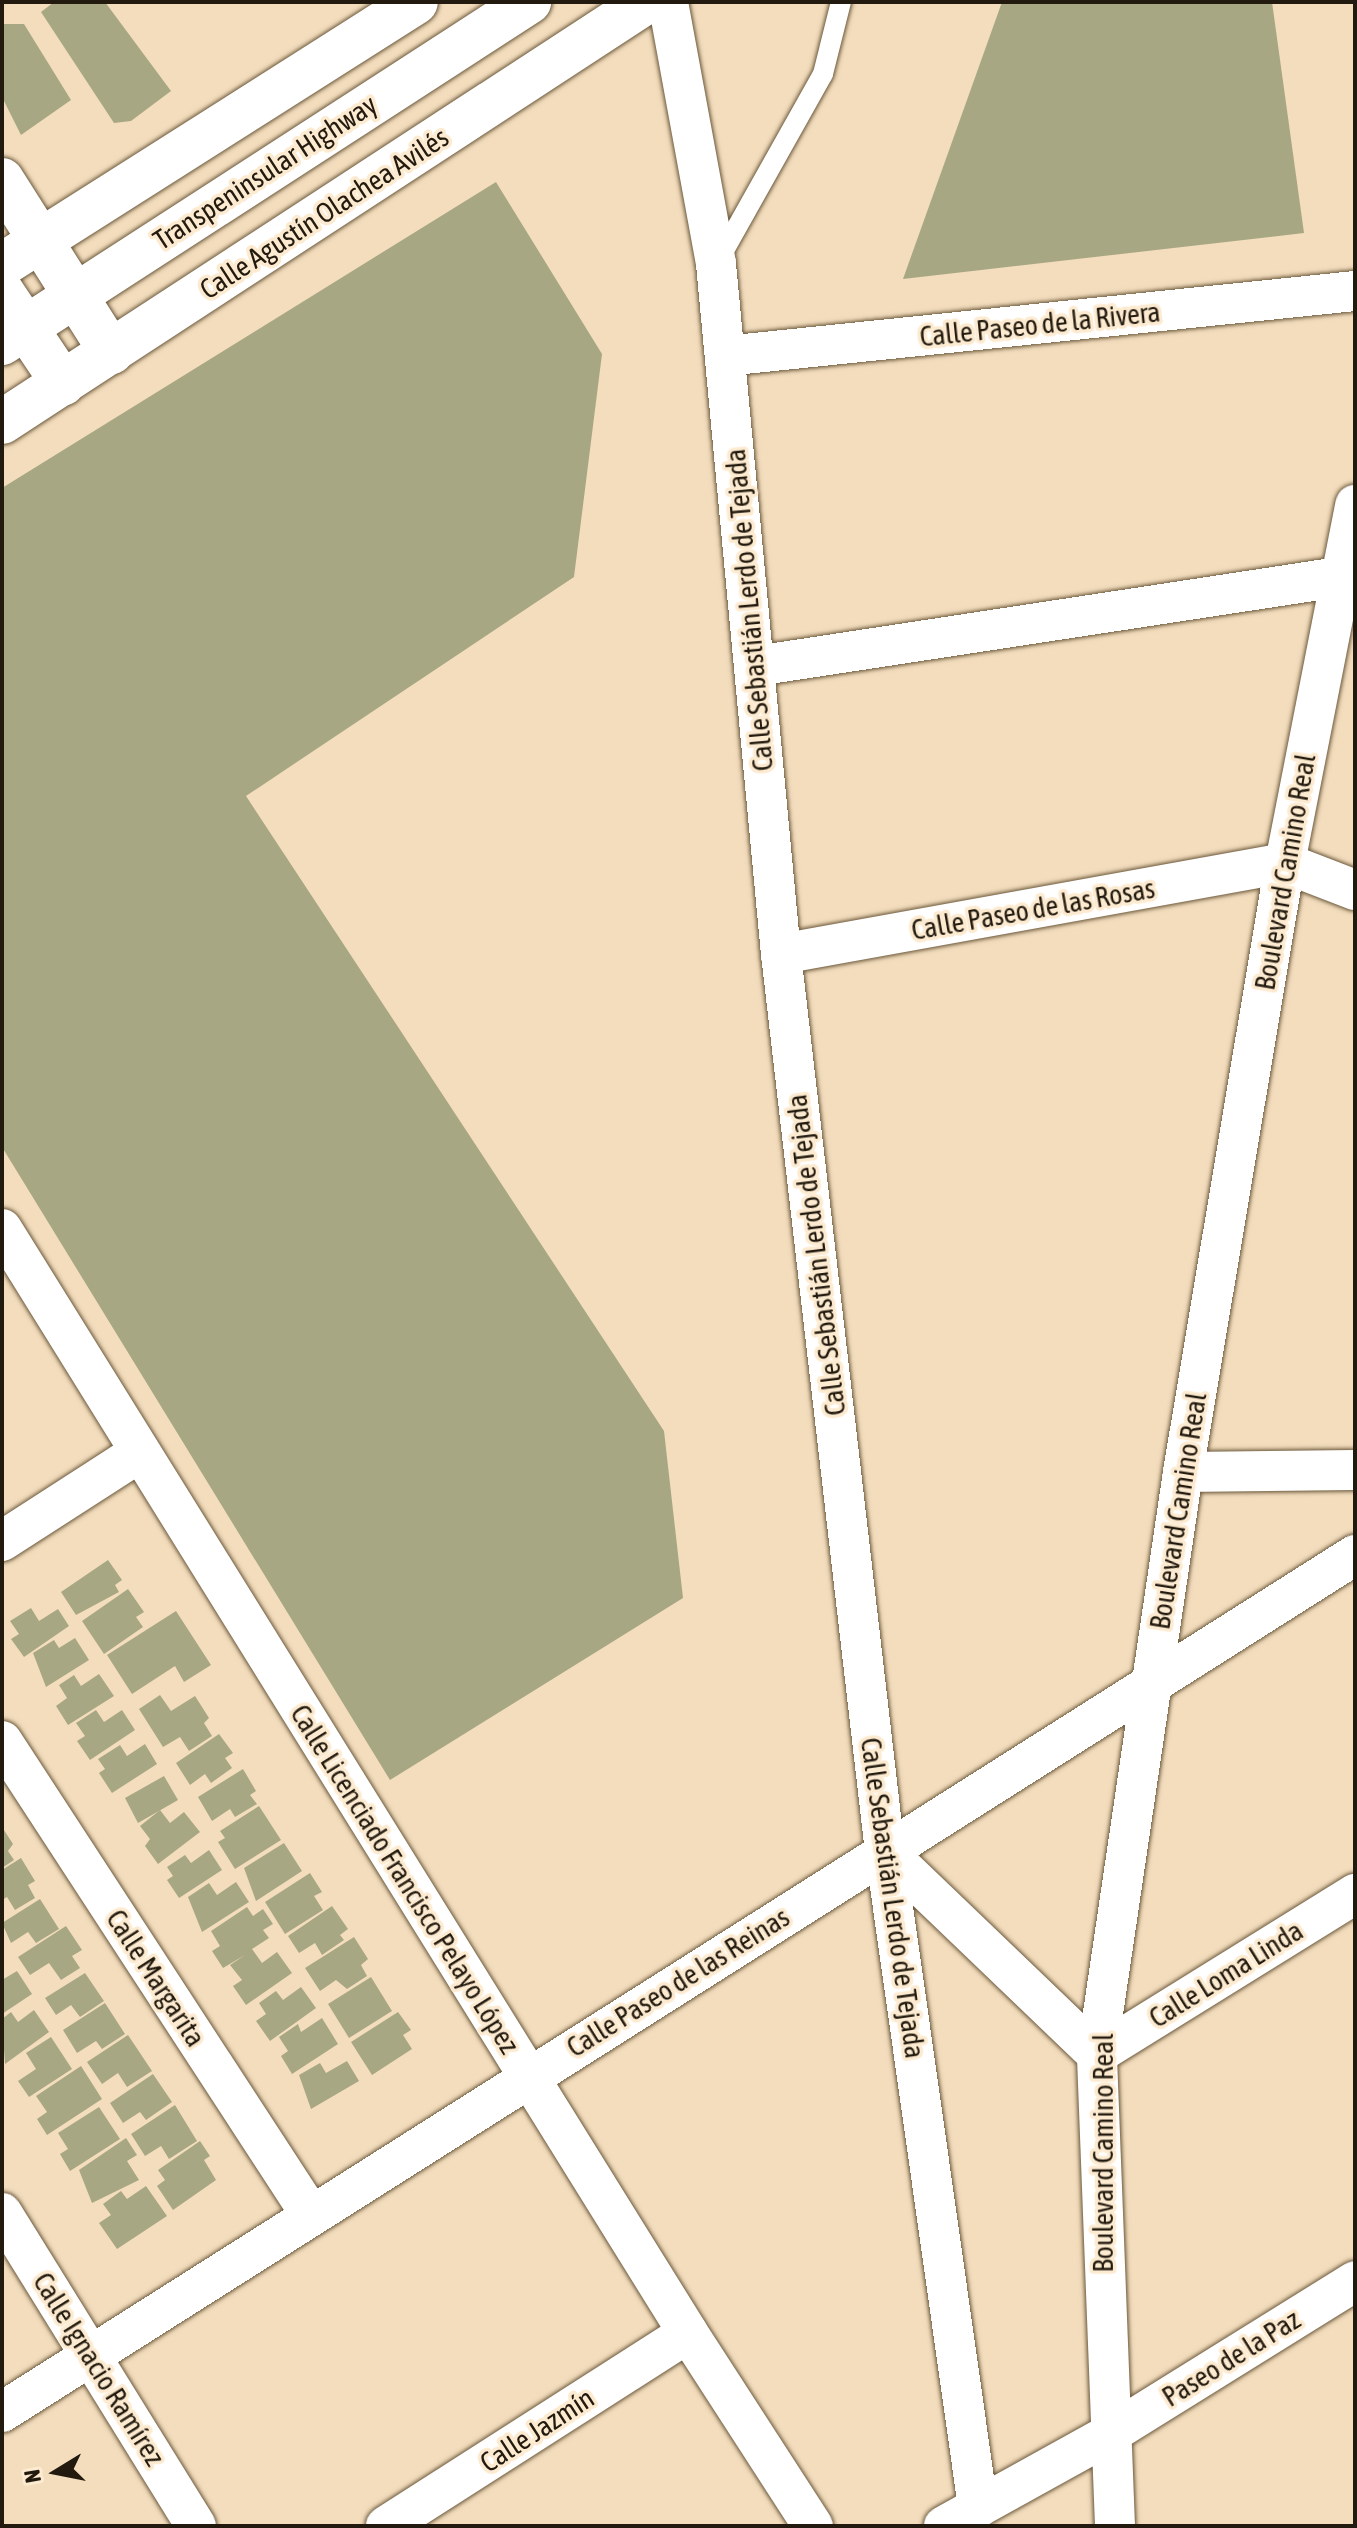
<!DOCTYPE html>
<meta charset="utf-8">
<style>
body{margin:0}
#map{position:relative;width:1357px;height:2528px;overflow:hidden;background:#f3ddbd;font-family:"Asap Condensed",sans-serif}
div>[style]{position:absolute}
.building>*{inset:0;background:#a8a783}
.roads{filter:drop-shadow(0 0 2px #6b583b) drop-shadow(0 0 2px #6b583b)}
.service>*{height:20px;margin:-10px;padding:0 10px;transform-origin:10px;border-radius:10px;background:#fff}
.minor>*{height:40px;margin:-20px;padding:0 20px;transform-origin:20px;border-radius:20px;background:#fff}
.tertiary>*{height:44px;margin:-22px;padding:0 22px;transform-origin:22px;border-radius:22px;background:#fff}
.secondary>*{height:44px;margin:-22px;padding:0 22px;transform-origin:22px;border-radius:22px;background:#fff}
.trunk>*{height:44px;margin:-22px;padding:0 22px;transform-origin:22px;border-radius:22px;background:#fff}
span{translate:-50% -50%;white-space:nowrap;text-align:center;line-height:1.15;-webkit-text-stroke:7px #fdebd1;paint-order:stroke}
.street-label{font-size:28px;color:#221a0e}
.frame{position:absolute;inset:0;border:4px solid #221a0e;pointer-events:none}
.north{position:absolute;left:16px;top:2432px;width:80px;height:80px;-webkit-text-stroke:6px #fdebd1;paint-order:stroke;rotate:260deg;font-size:22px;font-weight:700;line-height:32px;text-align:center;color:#221a0e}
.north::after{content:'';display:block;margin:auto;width:28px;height:36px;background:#221a0e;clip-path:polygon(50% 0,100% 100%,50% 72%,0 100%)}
</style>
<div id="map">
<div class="building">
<i style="clip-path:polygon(54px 2px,105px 2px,171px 91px,131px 121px,114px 123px,41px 12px)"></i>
<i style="clip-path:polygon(1002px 2px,1272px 2px,1304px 233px,903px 279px)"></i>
<i style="clip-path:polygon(2px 24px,24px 24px,71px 100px,21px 135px,2px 97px)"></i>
<i style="clip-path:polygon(496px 182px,602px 354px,574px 577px,246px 796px,664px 1431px,683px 1598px,390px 1780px,2px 1147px,2px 488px)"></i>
<i style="clip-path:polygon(108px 1560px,122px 1580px,115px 1585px,119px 1592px,76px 1615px,61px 1592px)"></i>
<i style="clip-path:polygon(128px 1589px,144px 1612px,136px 1617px,143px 1627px,104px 1654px,82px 1621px)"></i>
<i style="clip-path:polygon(31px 1608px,39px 1621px,58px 1609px,69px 1626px,24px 1657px,11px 1639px,19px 1634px,10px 1621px)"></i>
<i style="clip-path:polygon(176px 1611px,211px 1665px,184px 1682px,175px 1666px,132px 1694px,107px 1655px)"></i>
<i style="clip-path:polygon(75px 1638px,89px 1660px,46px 1687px,33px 1653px,54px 1640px,59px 1648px)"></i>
<i style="clip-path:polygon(99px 1674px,114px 1696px,68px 1725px,56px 1706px,67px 1698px,59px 1685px,74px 1675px,81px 1686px)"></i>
<i style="clip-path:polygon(160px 1695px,171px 1711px,195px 1696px,209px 1718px,204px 1723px,212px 1736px,189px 1751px,180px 1737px,163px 1747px,139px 1709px)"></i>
<i style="clip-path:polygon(96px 1710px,104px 1722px,122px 1710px,135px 1730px,90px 1760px,77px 1741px,85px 1736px,76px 1723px)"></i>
<i style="clip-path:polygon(219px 1734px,233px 1753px,225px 1758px,232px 1768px,211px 1783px,205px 1774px,190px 1785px,176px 1763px)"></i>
<i style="clip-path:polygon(145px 1744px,157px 1764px,112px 1793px,99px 1773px,105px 1769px,98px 1759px,120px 1745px,127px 1756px)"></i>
<i style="clip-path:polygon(243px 1769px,256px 1791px,250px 1795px,257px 1804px,235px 1817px,230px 1809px,212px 1821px,198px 1797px)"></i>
<i style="clip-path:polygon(164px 1776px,178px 1800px,138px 1823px,125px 1798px)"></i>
<i style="clip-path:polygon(259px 1806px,281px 1840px,235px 1869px,218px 1842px,225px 1838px,220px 1831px)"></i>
<i style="clip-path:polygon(160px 1810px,170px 1823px,184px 1812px,200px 1832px,158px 1864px,145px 1846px,150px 1839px,140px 1826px)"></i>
<i style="clip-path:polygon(2px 1827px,13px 1844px,8px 1851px,14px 1860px,2px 1868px)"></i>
<i style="clip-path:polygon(284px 1843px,302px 1871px,256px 1901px,244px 1868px)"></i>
<i style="clip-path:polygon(209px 1850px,222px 1870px,179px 1898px,167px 1880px,173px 1876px,167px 1867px,185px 1855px,191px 1863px)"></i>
<i style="clip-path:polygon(21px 1858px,35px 1881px,28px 1885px,35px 1898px,15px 1910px,7px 1897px,2px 1900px,2px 1870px)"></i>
<i style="clip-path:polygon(310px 1873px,322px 1892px,314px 1896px,323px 1910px,285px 1934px,265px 1902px)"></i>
<i style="clip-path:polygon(236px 1882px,249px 1902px,202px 1932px,188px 1897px,209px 1883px,217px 1895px)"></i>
<i style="clip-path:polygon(40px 1899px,59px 1929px,36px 1943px,28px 1932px,11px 1943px,2px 1923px)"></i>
<i style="clip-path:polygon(332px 1906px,348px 1929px,340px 1935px,344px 1940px,322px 1955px,315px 1943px,299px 1953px,288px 1936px)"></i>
<i style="clip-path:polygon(247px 1907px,253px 1916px,263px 1909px,273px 1924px,263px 1930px,269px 1938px,252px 1949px,262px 1963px,277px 1952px,292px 1973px,246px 2005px,233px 1986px,242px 1980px,230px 1965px,245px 1955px,223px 1968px,212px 1951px,220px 1946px,211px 1931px)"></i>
<i style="clip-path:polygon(66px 1926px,82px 1950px,72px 1956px,80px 1968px,61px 1980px,49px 1963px,30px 1975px,18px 1957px)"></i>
<i style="clip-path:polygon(354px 1937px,368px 1959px,361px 1965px,367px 1976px,347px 1989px,336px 1980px,320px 1991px,305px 1968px)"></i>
<i style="clip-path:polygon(17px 1971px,32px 1994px,2px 2014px,2px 1980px)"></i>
<i style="clip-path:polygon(85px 1973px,104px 2001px,80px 2017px,71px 2005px,56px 2015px,45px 1998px)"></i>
<i style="clip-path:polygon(371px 1977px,392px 2011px,349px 2038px,328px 2004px)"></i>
<i style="clip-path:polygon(301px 1987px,316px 2008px,270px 2041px,256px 2021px,266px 2014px,259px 2003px,276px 1991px,283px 2000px)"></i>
<i style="clip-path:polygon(105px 2003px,125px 2034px,102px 2049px,96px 2041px,77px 2053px,63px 2030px)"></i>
<i style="clip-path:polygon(34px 2010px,49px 2032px,5px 2064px,2px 2019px,11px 2012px,18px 2022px)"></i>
<i style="clip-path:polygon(398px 2012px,411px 2030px,403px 2035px,412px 2049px,372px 2075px,351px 2042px)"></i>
<i style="clip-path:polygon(322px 2018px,338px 2044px,292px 2074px,281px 2056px,288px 2051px,279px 2037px,298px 2024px,301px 2032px)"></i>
<i style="clip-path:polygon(128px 2035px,152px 2071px,127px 2087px,118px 2073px,102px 2084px,87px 2062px)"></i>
<i style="clip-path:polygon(51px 2037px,72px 2069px,29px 2097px,18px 2081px,36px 2069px,26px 2053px)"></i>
<i style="clip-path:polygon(347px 2061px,359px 2081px,311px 2109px,299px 2075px,320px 2063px,326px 2073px)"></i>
<i style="clip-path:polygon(81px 2066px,102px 2099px,47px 2135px,37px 2119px,47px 2112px,36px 2096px)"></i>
<i style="clip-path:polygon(153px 2074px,172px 2102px,146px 2120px,140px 2112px,123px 2123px,110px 2103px)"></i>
<i style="clip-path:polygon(175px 2105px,197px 2141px,169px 2159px,161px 2146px,145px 2156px,131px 2134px)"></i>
<i style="clip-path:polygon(99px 2107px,120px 2139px,70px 2171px,60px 2154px,68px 2149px,58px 2133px)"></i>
<i style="clip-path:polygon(126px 2138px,137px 2155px,127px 2161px,139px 2180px,92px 2203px,79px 2170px)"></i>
<i style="clip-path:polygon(200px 2141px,210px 2156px,204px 2160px,216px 2180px,173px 2210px,157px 2186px,165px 2180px,158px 2170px)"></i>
<i style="clip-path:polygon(146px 2186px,167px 2216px,117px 2249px,99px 2223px,111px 2215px,103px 2204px,121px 2191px,127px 2199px)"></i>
</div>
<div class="roads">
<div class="service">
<i style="left:718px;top:261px;width:214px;rotate:-60.7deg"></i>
<i style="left:823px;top:74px;width:74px;rotate:-76deg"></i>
</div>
<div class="minor">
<i style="left:668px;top:2px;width:266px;rotate:79.6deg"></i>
<i style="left:716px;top:264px;width:693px;rotate:84.62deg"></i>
<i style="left:781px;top:954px;width:903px;rotate:83.39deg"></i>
<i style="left:885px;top:1851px;width:663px;rotate:81.93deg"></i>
<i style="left:725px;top:356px;width:633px;rotate:-5.89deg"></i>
<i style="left:756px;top:666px;width:590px;rotate:-8.68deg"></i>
<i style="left:781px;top:954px;width:512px;rotate:-10.23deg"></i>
<i style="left:1285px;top:863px;width:75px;rotate:21.1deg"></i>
<i style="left:2px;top:1229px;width:1300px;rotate:58.14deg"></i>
<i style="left:688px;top:2333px;width:230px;rotate:57.1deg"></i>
<i style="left:1183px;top:1472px;width:172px;rotate:-0.7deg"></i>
<i style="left:2px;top:1541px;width:164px;rotate:-32.8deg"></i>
<i style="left:2px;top:1741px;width:566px;rotate:56.9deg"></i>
<i style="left:885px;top:1851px;width:294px;rotate:43.8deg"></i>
<i style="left:1097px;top:2054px;width:304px;rotate:-31.8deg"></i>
<i style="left:2px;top:2213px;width:368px;rotate:58.2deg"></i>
<i style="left:2px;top:2412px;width:1602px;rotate:-32.35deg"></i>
<i style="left:386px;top:2526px;width:358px;rotate:-32.6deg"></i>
<i style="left:944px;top:2526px;width:188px;rotate:-29deg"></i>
<i style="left:1108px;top:2435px;width:291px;rotate:-31.9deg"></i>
<i style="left:1115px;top:2526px;width:472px;rotate:-92.2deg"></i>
<i style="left:1097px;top:2054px;width:588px;rotate:-81.59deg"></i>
<i style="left:1183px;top:1472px;width:617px;rotate:-80.49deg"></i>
<i style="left:1285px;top:863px;width:365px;rotate:-78.9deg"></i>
</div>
<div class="tertiary">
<i style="left:2px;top:265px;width:490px;rotate:-32.4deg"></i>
<i style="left:2px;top:422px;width:769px;rotate:-33.11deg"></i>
</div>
<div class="secondary">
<i style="left:2px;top:180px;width:204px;rotate:57.6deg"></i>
<i style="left:2px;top:292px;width:110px;rotate:56.2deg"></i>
</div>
<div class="trunk">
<i style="left:2px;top:343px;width:628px;rotate:-32.91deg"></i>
</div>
</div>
<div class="street-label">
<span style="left:265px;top:172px;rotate:-33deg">Transpeninsular Highway</span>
<span style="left:324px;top:213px;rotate:-33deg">Calle Agustín Olachea Avilés</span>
<span style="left:1040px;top:324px;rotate:-6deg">Calle Paseo de la Rivera</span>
<span style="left:749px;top:610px;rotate:-95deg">Calle Sebastián Lerdo de Tejada</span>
<span style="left:1285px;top:872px;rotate:-80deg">Boulevard Camino Real</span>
<span style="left:1033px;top:909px;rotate:-10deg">Calle Paseo de las Rosas</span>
<span style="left:816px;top:1255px;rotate:-97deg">Calle Sebastián Lerdo de Tejada</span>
<span style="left:1178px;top:1511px;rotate:-81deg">Boulevard Camino Real</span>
<span style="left:405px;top:1879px;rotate:58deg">Calle Licenciado Francisco Pelayo López</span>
<span style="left:893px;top:1898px;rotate:82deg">Calle Sebastián Lerdo de Tejada</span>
<span style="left:1226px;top:1974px;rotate:-32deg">Calle Loma Linda</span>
<span style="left:156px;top:1978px;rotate:57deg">Calle Margarita</span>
<span style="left:678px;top:1982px;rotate:-32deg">Calle Paseo de las Reinas</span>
<span style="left:1103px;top:2153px;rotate:-90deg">Boulevard Camino Real</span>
<span style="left:1231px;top:2358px;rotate:-32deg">Paseo de la Paz</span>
<span style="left:99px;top:2369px;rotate:58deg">Calle Ignacio Ramírez</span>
<span style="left:537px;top:2430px;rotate:-33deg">Calle Jazmín</span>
</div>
<div class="frame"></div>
<div class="north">N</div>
</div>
